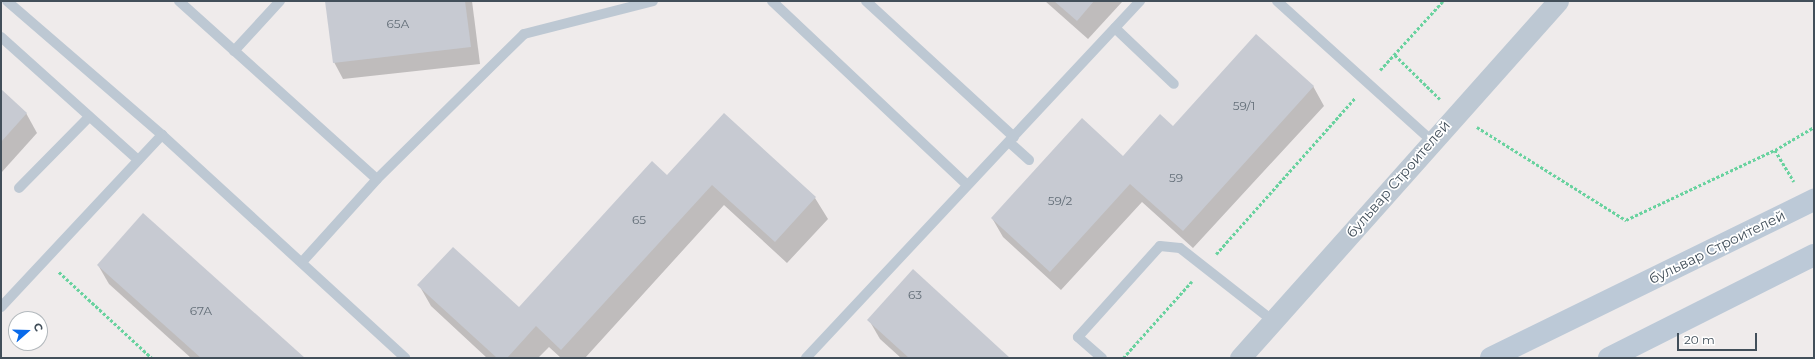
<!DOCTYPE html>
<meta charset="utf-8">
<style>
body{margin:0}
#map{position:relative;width:1815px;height:359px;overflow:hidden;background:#efebeb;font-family:Montserrat,sans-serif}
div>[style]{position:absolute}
.shadow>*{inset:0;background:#0003}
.building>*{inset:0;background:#c7cad2}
.path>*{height:2.5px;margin-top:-1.25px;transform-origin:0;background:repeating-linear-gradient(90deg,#69d29f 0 3px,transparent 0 5px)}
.lane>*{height:10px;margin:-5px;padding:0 5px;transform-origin:5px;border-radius:5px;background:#bdc8d3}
.street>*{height:21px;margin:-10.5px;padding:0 10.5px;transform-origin:10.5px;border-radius:10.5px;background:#bdc8d3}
.secondary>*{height:22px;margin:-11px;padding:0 11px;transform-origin:11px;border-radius:11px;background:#bcc9d7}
span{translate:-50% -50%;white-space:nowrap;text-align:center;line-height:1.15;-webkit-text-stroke:3.5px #fff;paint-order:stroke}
.number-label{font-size:12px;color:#636e78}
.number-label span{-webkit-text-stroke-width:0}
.street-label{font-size:14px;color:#424f5a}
.frame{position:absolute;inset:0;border:2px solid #424f5a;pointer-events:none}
.north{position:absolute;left:8px;top:311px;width:40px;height:40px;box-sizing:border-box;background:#fff;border:1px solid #b3b9bd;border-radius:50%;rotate:70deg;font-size:11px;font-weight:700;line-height:16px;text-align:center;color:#424f5a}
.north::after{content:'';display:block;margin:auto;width:14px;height:18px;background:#096aea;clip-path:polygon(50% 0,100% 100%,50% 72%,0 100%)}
.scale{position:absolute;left:1677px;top:333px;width:80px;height:18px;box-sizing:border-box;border:2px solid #424f5a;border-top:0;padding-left:5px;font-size:12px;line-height:14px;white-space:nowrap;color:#424f5a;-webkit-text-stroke:3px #fff;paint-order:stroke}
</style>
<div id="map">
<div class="shadow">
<i style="clip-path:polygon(326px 1px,472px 1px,480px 64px,343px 79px,334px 62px)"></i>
<i style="clip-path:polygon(1045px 1px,1121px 1px,1122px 2px,1088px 39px)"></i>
<i style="clip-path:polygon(1313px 86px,1324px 106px,1193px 248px,1142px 202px,1061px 290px,1003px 237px,992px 218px,1127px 160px,1173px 128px)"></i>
<i style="clip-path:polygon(1px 90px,26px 113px,37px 133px,1px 173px)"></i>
<i style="clip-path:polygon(724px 114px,815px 198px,828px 219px,787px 263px,724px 205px,585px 358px,561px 358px,549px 347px,538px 358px,487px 358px,431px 306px,419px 285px,519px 309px,668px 177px)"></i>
<i style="clip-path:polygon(98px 265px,303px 358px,191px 358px,109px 284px)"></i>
<i style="clip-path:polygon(869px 320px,1008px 358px,901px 358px,880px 339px)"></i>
</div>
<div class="building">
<i style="clip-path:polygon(325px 1px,465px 1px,471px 47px,333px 63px)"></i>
<i style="clip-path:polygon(1054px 1px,1094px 1px,1077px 21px)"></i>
<i style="clip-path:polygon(1256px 34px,1314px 86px,1183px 231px,1130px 184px,1050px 272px,991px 218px,1082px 118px,1123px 156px,1160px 114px,1173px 126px)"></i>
<i style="clip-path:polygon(1px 89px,27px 113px,1px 142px)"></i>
<i style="clip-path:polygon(724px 113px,816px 197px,775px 242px,712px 185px,561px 350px,536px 326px,507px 358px,497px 358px,417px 285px,453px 247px,519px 307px,652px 161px,667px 175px)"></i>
<i style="clip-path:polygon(143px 213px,305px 358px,201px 358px,97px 265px)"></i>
<i style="clip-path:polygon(913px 269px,1010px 358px,909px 358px,867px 320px)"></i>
</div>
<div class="path">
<i style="left:1395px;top:55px;width:63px;rotate:44.4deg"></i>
<i style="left:1380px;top:70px;width:93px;rotate:-47.6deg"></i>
<i style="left:1477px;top:127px;width:176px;rotate:32deg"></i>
<i style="left:1626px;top:220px;width:165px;rotate:-25.2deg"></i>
<i style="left:1775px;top:150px;width:45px;rotate:-30.5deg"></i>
<i style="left:1775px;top:150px;width:37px;rotate:59deg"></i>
<i style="left:1216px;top:254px;width:209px;rotate:-48.3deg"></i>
<i style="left:59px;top:272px;width:127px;rotate:42.8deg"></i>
<i style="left:1123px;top:358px;width:103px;rotate:-48.1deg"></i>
</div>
<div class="lane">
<i style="left:7px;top:1px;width:205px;rotate:40.8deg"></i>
<i style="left:162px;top:135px;width:330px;rotate:42.5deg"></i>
<i style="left:179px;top:1px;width:266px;rotate:42deg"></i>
<i style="left:377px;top:179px;width:206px;rotate:-44.6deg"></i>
<i style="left:524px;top:34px;width:133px;rotate:-14.3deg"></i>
<i style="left:772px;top:1px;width:268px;rotate:43.3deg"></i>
<i style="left:866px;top:1px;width:201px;rotate:42.6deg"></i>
<i style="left:1277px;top:1px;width:209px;rotate:42.1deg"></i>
<i style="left:1115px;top:28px;width:81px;rotate:43.5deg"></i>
<i style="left:1px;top:37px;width:184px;rotate:41.9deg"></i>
<i style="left:234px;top:51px;width:68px;rotate:-47.4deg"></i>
<i style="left:1009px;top:142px;width:27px;rotate:42deg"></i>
<i style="left:19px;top:188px;width:100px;rotate:-45.4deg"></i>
<i style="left:303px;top:261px;width:110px;rotate:-47.9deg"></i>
<i style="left:1px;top:307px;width:236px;rotate:-46.9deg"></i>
<i style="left:806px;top:358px;width:489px;rotate:-46.9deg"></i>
<i style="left:1102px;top:358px;width:32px;rotate:-139deg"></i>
<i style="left:1078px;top:337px;width:122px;rotate:-48deg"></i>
<i style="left:1160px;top:246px;width:20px;rotate:6deg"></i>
<i style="left:1180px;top:248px;width:118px;rotate:38.1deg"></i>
</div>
<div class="street">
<i style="left:1240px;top:358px;width:478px;rotate:-48.3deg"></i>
</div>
<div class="secondary">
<i style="left:1491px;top:358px;width:360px;rotate:-26.1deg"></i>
<i style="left:1609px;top:358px;width:229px;rotate:-26.7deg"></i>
</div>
<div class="number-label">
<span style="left:398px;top:24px">65А</span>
<span style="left:1244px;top:106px">59/1</span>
<span style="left:1176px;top:178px">59</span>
<span style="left:1060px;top:201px">59/2</span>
<span style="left:639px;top:220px">65</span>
<span style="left:915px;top:295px">63</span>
<span style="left:201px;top:311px">67А</span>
</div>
<div class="street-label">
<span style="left:1398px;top:179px;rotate:-49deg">бульвар Строителей</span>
<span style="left:1717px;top:247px;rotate:-26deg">бульвар Строителей</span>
</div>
<div class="frame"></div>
<div class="north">С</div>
<div class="scale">20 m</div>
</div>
